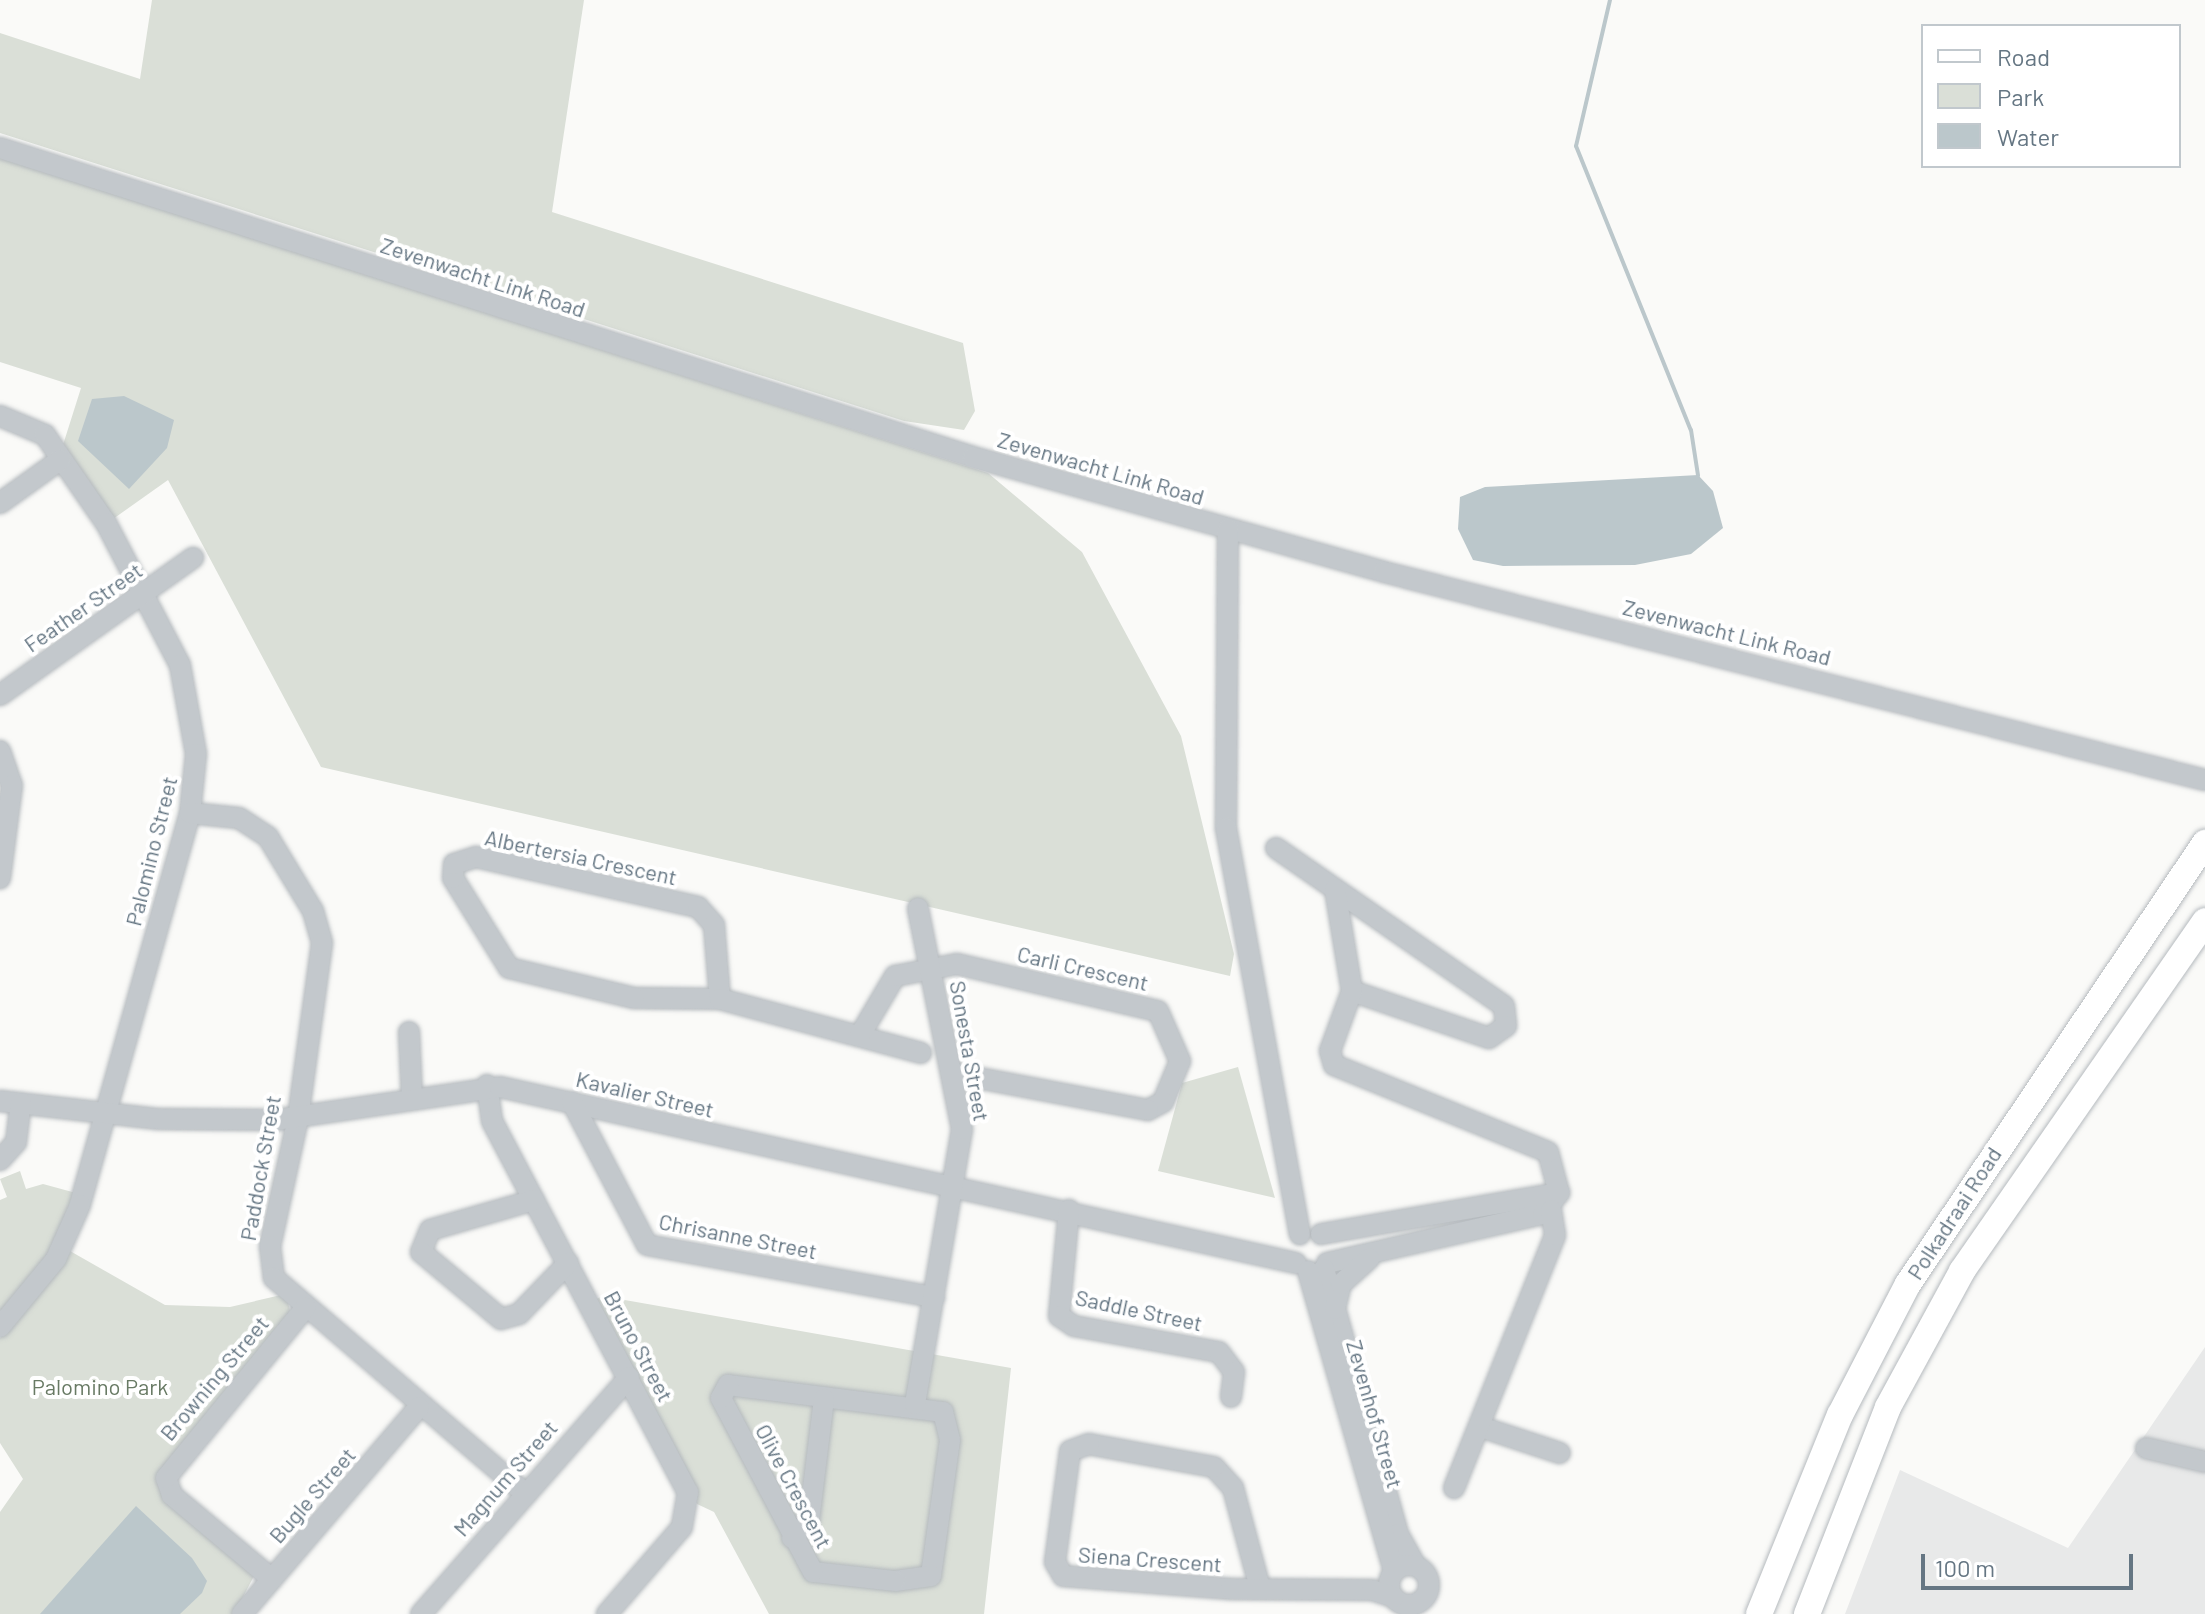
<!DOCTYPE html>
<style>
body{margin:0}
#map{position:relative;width:2205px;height:1614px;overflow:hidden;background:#fafaf8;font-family:Barlow,sans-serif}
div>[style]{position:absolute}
.built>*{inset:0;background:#e8e9e9}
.green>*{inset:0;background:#dadfd7}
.water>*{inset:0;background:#bbc7cb}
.stream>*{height:4px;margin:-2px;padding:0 2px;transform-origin:2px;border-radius:2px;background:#bbc7cb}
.roads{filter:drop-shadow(0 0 2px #b5babe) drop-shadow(0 0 2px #b5babe)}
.minor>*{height:20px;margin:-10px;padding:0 10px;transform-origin:10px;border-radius:10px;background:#c3c8cc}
.minor>.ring{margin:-10px;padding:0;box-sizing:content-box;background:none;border:20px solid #c3c8cc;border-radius:50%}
.major>*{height:26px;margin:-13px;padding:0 13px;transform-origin:13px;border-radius:13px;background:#fff}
span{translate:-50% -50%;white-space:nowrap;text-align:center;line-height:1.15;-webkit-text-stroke:8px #fff;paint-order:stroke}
.street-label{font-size:22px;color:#657683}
.park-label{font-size:22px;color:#687a64}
.legend{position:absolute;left:1921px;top:24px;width:260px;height:144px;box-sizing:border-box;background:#fff;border:2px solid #c1c8cd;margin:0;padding:10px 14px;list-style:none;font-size:24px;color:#657683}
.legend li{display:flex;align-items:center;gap:16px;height:40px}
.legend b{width:40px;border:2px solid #c1c8cd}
.scale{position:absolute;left:1921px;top:1554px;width:212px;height:36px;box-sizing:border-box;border:4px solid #657683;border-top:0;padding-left:10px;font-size:24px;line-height:28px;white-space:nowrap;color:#657683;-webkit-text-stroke:6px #fff;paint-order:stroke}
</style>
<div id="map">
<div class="built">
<i style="clip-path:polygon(2205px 1347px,2205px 1614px,1845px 1614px,1900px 1470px,2068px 1548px)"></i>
</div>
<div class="green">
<i style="clip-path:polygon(152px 0,584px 0,552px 212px,963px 343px,975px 411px,964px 430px,904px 421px,0 133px,0 33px,140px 79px)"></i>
<i style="clip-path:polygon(0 158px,988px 473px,1082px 552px,1181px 736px,1234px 954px,1230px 976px,321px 767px,168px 480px,113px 519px,62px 448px,81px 388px,0 362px)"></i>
<i style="clip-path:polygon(1238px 1067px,1275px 1198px,1158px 1171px,1182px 1083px)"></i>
<i style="clip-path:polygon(20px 1171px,26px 1189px,43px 1184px,76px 1193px,58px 1241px,0 1316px,0 1200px,7px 1197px,0 1179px)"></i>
<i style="clip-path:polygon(70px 1251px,165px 1305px,230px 1307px,281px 1295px,288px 1302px,290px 1311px,161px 1470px,254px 1576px,234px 1614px,0 1614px,0 1512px,23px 1479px,0 1443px,0 1338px)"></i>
<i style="clip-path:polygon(602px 1296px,1011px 1368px,984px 1614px,769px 1614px,714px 1512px,697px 1504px,595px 1300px)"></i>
</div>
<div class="water">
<i style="clip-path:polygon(124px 396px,174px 420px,167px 448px,129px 489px,78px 441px,92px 399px)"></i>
<i style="clip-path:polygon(1698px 475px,1713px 491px,1723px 528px,1691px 554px,1635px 565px,1503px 566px,1473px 560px,1458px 529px,1460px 497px,1485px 487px)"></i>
<i style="clip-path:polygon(136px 1506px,192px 1558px,207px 1581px,202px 1593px,180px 1614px,40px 1614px)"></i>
</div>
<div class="stream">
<i style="left:1610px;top:0;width:150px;rotate:103.1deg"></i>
<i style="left:1576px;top:146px;width:306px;rotate:68deg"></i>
<i style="left:1691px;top:430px;width:46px;rotate:81.2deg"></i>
</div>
<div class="roads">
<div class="minor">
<i style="left:0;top:148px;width:1021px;rotate:17.62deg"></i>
<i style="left:973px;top:457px;width:427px;rotate:15.6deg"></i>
<i style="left:1384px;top:572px;width:847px;rotate:14.22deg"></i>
<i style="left:0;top:416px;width:49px;rotate:22.9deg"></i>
<i style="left:45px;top:435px;width:107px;rotate:55.3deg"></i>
<i style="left:106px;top:523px;width:160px;rotate:62.5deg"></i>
<i style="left:180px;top:665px;width:90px;rotate:79.8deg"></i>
<i style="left:196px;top:754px;width:59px;rotate:95.8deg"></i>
<i style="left:190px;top:813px;width:407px;rotate:105.7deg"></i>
<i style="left:80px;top:1205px;width:59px;rotate:114deg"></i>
<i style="left:56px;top:1259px;width:88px;rotate:129.5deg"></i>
<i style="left:0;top:503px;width:74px;rotate:-35.6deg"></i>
<i style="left:1228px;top:529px;width:299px;rotate:90.4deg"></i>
<i style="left:1226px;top:828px;width:413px;rotate:79.7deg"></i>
<i style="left:0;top:695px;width:237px;rotate:-35.4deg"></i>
<i style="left:0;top:751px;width:36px;rotate:71deg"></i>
<i style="left:12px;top:785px;width:94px;rotate:97.4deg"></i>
<i style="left:190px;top:813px;width:49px;rotate:5.8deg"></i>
<i style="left:239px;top:818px;width:35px;rotate:33deg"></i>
<i style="left:268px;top:837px;width:87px;rotate:58.7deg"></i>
<i style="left:313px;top:911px;width:33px;rotate:74deg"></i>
<i style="left:322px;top:943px;width:177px;rotate:97.8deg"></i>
<i style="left:298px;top:1118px;width:131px;rotate:102.3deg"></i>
<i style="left:270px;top:1246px;width:32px;rotate:83deg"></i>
<i style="left:274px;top:1278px;width:329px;rotate:40.6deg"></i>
<i style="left:1276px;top:848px;width:277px;rotate:34.7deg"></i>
<i style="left:1504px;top:1006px;width:20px;rotate:84deg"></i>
<i style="left:1506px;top:1026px;width:21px;rotate:145deg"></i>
<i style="left:1489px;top:1038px;width:145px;rotate:-161.1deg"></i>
<i style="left:720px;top:999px;width:86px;rotate:-179.3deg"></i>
<i style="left:634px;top:998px;width:129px;rotate:-166.5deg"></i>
<i style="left:509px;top:968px;width:106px;rotate:-121.9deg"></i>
<i style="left:453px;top:878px;width:14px;rotate:-86deg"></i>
<i style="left:454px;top:864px;width:23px;rotate:-18deg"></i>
<i style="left:476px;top:857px;width:228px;rotate:12.7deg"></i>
<i style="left:698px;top:907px;width:24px;rotate:48deg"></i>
<i style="left:714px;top:925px;width:74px;rotate:85.4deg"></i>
<i style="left:720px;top:999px;width:208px;rotate:15deg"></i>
<i style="left:409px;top:1032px;width:66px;rotate:87.4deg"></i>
<i style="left:860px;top:1035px;width:69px;rotate:-59.3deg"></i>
<i style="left:895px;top:976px;width:63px;rotate:-11deg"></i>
<i style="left:957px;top:964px;width:206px;rotate:13.2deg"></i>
<i style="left:1158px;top:1011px;width:55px;rotate:66.3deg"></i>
<i style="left:1180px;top:1061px;width:44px;rotate:112.5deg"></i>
<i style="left:1163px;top:1102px;width:17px;rotate:152deg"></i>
<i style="left:1148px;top:1110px;width:199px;rotate:-169.3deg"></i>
<i style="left:487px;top:1085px;width:36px;rotate:82deg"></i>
<i style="left:492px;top:1121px;width:420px;rotate:62.2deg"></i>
<i style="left:688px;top:1492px;width:36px;rotate:100deg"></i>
<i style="left:682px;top:1527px;width:115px;rotate:130.8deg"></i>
<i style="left:0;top:1101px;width:160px;rotate:6.5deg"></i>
<i style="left:159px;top:1119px;width:116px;rotate:0.5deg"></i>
<i style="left:275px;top:1120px;width:227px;rotate:-8.3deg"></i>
<i style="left:500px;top:1087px;width:815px;rotate:12.47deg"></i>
<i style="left:572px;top:1102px;width:161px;rotate:62.3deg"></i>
<i style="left:647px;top:1245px;width:292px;rotate:10.3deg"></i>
<i style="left:0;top:1160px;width:24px;rotate:-48deg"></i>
<i style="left:16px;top:1142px;width:39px;rotate:-83deg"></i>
<i style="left:534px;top:1200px;width:108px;rotate:163.9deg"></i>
<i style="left:430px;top:1230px;width:24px;rotate:112deg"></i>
<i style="left:421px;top:1252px;width:104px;rotate:39.9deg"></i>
<i style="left:501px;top:1319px;width:19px;rotate:-16deg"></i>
<i style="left:519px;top:1314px;width:71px;rotate:-46.1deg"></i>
<i style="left:1069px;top:1210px;width:106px;rotate:95.4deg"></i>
<i style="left:1059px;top:1316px;width:18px;rotate:34deg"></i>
<i style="left:1074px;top:1326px;width:147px;rotate:10.2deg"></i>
<i style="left:1219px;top:1352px;width:25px;rotate:53deg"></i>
<i style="left:1234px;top:1372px;width:25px;rotate:97deg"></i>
<i style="left:1321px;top:1234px;width:242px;rotate:-9.8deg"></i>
<i style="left:1327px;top:1263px;width:221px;rotate:-12.8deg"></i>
<i style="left:1543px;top:1214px;width:26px;rotate:-53deg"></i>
<i style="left:1559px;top:1193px;width:42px;rotate:-105deg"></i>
<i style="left:1548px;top:1152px;width:231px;rotate:-157.9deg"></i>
<i style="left:1334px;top:1065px;width:15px;rotate:-106deg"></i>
<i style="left:1330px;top:1051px;width:64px;rotate:-69.9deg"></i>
<i style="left:1352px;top:991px;width:103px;rotate:-99.5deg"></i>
<i style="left:1324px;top:1269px;width:275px;rotate:74.4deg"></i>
<i style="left:1398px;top:1534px;width:35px;rotate:61deg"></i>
<i style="left:1308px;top:1271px;width:312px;rotate:74deg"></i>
<i style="left:1335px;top:1309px;width:26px;rotate:-77deg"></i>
<i style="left:1341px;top:1284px;width:38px;rotate:-42deg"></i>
<i style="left:728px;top:1385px;width:217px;rotate:7.2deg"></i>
<i style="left:943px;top:1412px;width:29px;rotate:76deg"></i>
<i style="left:950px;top:1440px;width:137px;rotate:98deg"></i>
<i style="left:931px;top:1576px;width:36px;rotate:172deg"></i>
<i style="left:895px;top:1581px;width:82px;rotate:-173.7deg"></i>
<i style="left:813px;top:1572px;width:197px;rotate:-117.9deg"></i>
<i style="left:721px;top:1398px;width:15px;rotate:-62deg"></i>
<i style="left:915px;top:1404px;width:279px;rotate:-80.3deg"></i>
<i style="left:962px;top:1129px;width:225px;rotate:-101.3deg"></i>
<i style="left:1481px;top:1427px;width:83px;rotate:18.2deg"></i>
<i style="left:2146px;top:1448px;width:61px;rotate:13.3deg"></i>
<i style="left:1454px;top:1488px;width:272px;rotate:-68.2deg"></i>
<i style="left:1555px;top:1235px;width:25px;rotate:-99deg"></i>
<i style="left:792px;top:1538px;width:24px;rotate:-45deg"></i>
<i style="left:809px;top:1521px;width:123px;rotate:-83deg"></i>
<i class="ring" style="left:1389px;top:1565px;width:20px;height:20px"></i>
<i style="left:272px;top:1579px;width:131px;rotate:-140deg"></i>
<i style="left:172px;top:1495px;width:18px;rotate:-109deg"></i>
<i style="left:166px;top:1478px;width:220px;rotate:-50.7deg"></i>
<i style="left:1260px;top:1588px;width:104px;rotate:-105.1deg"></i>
<i style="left:1233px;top:1488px;width:28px;rotate:-132deg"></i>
<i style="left:1214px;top:1467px;width:127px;rotate:-169.6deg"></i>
<i style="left:1089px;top:1444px;width:20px;rotate:160deg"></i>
<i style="left:1070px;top:1451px;width:112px;rotate:97.7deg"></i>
<i style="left:1055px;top:1562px;width:16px;rotate:60deg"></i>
<i style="left:1063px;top:1576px;width:169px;rotate:4.4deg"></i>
<i style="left:1231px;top:1589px;width:141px;rotate:0.4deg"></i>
<i style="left:1372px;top:1590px;width:23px;rotate:18deg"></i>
<i style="left:242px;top:1614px;width:272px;rotate:-49.5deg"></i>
<i style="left:421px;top:1614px;width:315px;rotate:-48.7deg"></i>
</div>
<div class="major">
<i style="left:1759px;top:1614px;width:215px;rotate:-67.9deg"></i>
<i style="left:1840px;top:1415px;width:148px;rotate:-62.6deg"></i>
<i style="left:1908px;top:1284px;width:532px;rotate:-56.04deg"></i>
<i style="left:1807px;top:1614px;width:222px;rotate:-68.6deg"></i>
<i style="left:1888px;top:1407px;width:155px;rotate:-61.4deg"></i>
<i style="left:1962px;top:1271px;width:426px;rotate:-55.2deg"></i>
</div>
</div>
<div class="street-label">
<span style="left:483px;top:277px;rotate:18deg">Zevenwacht Link Road</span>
<span style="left:1101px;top:468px;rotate:16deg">Zevenwacht Link Road</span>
<span style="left:83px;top:607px;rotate:-35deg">Feather Street</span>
<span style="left:1727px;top:632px;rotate:14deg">Zevenwacht Link Road</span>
<span style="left:151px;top:851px;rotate:-76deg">Palomino Street</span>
<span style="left:581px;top:857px;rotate:12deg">Albertersia Crescent</span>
<span style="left:1083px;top:968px;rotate:13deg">Carli Crescent</span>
<span style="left:970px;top:1051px;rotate:80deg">Sonesta Street</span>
<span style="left:645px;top:1094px;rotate:13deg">Kavalier Street</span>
<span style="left:260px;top:1168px;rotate:-80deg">Paddock Street</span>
<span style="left:1954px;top:1213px;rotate:-57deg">Polkadraai Road</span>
<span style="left:738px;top:1236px;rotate:11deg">Chrisanne Street</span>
<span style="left:1139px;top:1310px;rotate:12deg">Saddle Street</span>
<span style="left:639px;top:1346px;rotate:62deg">Bruno Street</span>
<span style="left:214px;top:1378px;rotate:-50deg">Browning Street</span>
<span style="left:1375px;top:1414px;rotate:74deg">Zevenhof Street</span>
<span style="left:505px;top:1478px;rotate:-49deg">Magnum Street</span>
<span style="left:794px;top:1486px;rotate:62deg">Olive Crescent</span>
<span style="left:312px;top:1495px;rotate:-49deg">Bugle Street</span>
<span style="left:1150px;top:1559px;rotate:4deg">Siena Crescent</span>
</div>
<div class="park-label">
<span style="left:100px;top:1387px">Palomino Park</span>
</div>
<ul class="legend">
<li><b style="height:10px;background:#fff"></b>Road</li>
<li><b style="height:22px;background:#dadfd7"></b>Park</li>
<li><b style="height:22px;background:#bbc7cb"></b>Water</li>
</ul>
<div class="scale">100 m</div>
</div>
